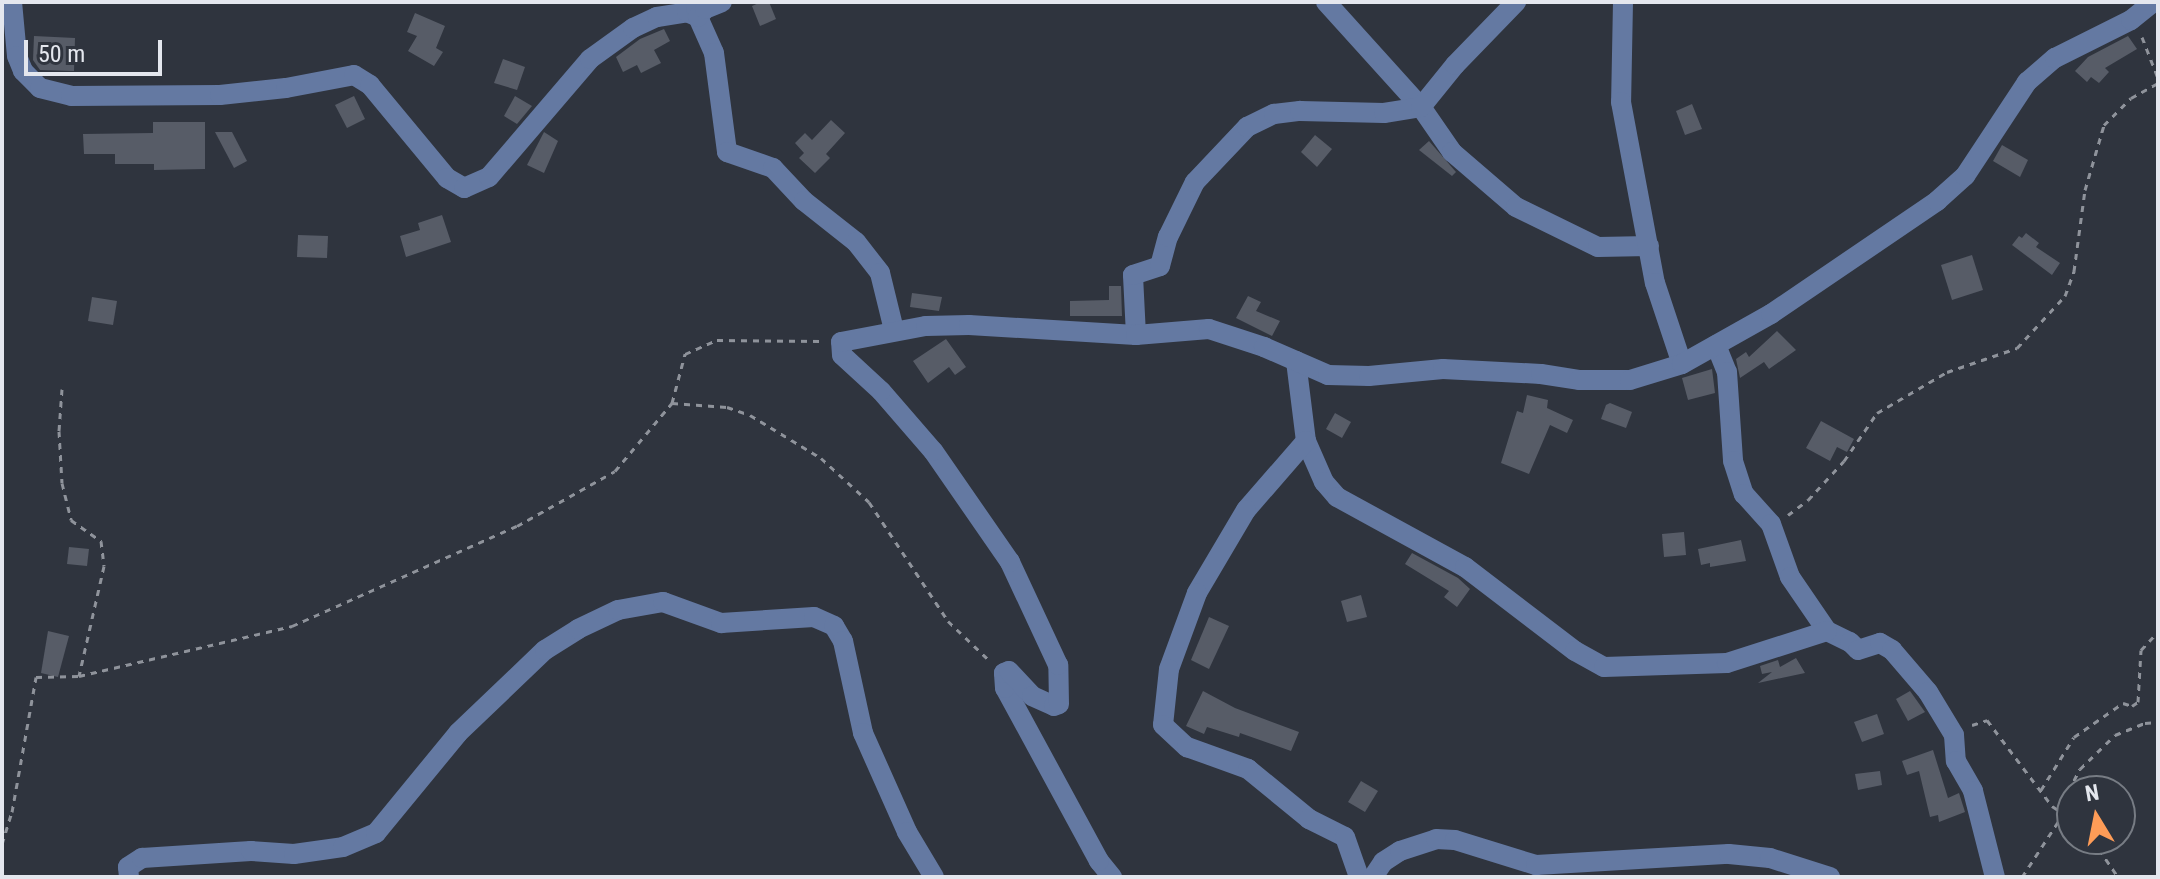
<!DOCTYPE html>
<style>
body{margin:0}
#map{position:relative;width:2160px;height:879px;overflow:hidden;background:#2f343e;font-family:"Roboto Condensed",sans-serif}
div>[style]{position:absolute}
.building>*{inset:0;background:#575c67}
.path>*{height:3px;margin-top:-1.5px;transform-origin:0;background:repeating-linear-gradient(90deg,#8f939b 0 6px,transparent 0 12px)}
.minor>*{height:20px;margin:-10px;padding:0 10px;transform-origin:10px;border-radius:10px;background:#6479a2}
span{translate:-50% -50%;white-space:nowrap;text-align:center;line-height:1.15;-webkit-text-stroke:6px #2f343e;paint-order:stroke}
.frame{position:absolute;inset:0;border:4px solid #e4e7ee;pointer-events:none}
.north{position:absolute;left:2056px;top:775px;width:80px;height:80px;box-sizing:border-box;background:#2f343e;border:2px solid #777c84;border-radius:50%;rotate:350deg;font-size:22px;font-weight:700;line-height:32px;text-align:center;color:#e4e7ee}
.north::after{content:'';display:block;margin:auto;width:28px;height:36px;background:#fe9c57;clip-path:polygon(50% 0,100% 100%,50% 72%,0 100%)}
.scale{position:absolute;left:24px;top:40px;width:138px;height:36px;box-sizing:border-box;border:4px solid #e4e7ee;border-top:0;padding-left:10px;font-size:24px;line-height:28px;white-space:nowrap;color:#e4e7ee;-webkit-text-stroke:6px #2f343e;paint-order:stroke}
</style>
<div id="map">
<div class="building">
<i style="clip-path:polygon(761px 2px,769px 2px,776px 19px,760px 26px,752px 6px)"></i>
<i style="clip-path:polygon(415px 13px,445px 26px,436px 48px,443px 52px,434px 66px,408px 51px,417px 36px,407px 32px)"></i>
<i style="clip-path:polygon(664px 29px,670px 41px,654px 50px,661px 63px,641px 73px,637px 65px,623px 72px,616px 57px,640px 39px)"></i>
<i style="clip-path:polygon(34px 36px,75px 38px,74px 71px,40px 70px,33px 60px)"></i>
<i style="clip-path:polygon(2128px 36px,2137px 49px,2105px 68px,2109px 72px,2099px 83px,2091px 77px,2087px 82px,2075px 71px,2088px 57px)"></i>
<i style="clip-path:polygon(503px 59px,525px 67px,517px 90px,494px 83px)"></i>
<i style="clip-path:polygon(354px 96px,365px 119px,347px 128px,335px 105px)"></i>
<i style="clip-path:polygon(515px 96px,532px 106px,517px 124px,504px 116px)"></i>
<i style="clip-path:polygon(1692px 104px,1702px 129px,1685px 135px,1676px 111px)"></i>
<i style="clip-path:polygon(831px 120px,845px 133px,826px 154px,830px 158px,815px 173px,799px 158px,804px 153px,795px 143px,805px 133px,812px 140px)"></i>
<i style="clip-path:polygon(153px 122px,205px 122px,205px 169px,154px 170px,154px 164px,115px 164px,115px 154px,84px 154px,83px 134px,153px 133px)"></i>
<i style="clip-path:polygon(215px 132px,232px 132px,247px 161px,234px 168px)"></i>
<i style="clip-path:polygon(544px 132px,558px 141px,544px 173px,527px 165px)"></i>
<i style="clip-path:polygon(1315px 135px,1332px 149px,1317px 167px,1301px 152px)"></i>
<i style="clip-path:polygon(1429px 141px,1456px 172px,1452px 176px,1419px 150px)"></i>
<i style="clip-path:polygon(2002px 145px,2028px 160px,2020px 177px,1993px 161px)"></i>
<i style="clip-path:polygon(442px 215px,451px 242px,406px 257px,400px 236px,420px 230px,418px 223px)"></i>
<i style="clip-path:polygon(2026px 233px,2039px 243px,2036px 247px,2060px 263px,2052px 275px,2012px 245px,2019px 236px,2022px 238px)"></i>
<i style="clip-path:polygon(298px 235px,328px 236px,327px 258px,297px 257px)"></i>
<i style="clip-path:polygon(1972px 255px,1983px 290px,1952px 300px,1941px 265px)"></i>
<i style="clip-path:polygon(1109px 286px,1121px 286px,1122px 316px,1070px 316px,1070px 301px,1109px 300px)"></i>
<i style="clip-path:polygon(912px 293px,942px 297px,939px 311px,910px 307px)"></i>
<i style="clip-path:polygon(1248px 296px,1261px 302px,1256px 311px,1280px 321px,1272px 336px,1236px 318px)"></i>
<i style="clip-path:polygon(92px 297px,117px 301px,113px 325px,88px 321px)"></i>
<i style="clip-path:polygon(1777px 331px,1796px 350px,1769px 369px,1764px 362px,1740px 378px,1736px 359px,1746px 352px,1749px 357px)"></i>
<i style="clip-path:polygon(946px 339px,966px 367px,955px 375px,949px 367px,928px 383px,913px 361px)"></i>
<i style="clip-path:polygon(1712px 369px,1715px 393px,1688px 400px,1682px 378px)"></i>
<i style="clip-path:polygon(1527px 395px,1548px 400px,1547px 408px,1573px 420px,1567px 433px,1550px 425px,1529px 474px,1501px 463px,1517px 411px,1523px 413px)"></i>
<i style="clip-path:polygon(1610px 403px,1632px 412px,1626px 428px,1601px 419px,1606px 405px)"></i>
<i style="clip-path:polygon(1335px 413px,1351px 422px,1342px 438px,1326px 429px)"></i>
<i style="clip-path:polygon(1821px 421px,1854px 439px,1847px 452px,1837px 447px,1830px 461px,1806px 448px)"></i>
<i style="clip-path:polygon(1684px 532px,1686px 555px,1664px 557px,1662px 534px)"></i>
<i style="clip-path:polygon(1741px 540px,1746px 561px,1710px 567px,1710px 563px,1701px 565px,1698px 549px)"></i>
<i style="clip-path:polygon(69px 547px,89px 549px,87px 566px,67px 564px)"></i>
<i style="clip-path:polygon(1412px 553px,1458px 578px,1470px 589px,1457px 607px,1444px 597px,1449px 591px,1405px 564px)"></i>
<i style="clip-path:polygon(1361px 595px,1367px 617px,1347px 622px,1341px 601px)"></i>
<i style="clip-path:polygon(1209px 617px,1229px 626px,1209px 669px,1191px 660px)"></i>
<i style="clip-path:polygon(48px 631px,69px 636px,58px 677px,41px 673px)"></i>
<i style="clip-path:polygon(1796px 658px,1805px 673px,1758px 683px,1772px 672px,1762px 674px,1760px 666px,1778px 660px,1780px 667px)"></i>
<i style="clip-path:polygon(1203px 691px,1235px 708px,1299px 732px,1291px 751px,1240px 733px,1239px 737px,1207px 727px,1204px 734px,1186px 726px)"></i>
<i style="clip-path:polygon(1910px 691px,1925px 712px,1908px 721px,1896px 699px)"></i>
<i style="clip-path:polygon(1877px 714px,1884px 734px,1862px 742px,1854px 722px)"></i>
<i style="clip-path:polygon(1933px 750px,1948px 798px,1959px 793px,1965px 812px,1939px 822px,1938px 815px,1930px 817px,1919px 771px,1907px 775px,1902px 761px)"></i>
<i style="clip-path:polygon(1880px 771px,1882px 785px,1858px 790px,1855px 774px)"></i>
<i style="clip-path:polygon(1361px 781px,1378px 791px,1365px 812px,1348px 802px)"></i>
</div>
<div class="path">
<i style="left:2142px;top:37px;width:44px;rotate:68.7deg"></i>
<i style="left:62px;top:389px;width:42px;rotate:94.1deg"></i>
<i style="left:59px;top:431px;width:52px;rotate:86.7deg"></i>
<i style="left:62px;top:483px;width:38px;rotate:76deg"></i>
<i style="left:71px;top:520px;width:37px;rotate:35deg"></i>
<i style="left:101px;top:541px;width:25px;rotate:83deg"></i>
<i style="left:104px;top:566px;width:113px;rotate:102.8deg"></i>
<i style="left:672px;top:403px;width:55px;rotate:4.2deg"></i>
<i style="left:727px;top:407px;width:24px;rotate:19deg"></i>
<i style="left:750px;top:415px;width:83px;rotate:31.2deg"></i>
<i style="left:821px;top:458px;width:65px;rotate:42.5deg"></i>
<i style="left:869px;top:502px;width:143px;rotate:56.4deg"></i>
<i style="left:948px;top:621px;width:57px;rotate:43.6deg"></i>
<i style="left:1788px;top:515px;width:25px;rotate:-37deg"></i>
<i style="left:1808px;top:500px;width:53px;rotate:-47.3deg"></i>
<i style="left:1844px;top:461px;width:58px;rotate:-55.5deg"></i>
<i style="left:1877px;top:413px;width:81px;rotate:-30.4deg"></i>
<i style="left:1947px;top:372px;width:74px;rotate:-18.9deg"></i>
<i style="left:2017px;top:348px;width:71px;rotate:-47.3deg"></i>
<i style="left:2065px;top:296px;width:27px;rotate:-70deg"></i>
<i style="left:2074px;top:271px;width:82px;rotate:-82.3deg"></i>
<i style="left:2085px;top:190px;width:68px;rotate:-73.7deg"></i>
<i style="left:2104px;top:125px;width:38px;rotate:-45deg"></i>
<i style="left:2131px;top:98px;width:31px;rotate:-29deg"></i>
<i style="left:1972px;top:725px;width:16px;rotate:-18deg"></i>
<i style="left:1987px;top:720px;width:108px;rotate:52.9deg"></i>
<i style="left:2052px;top:806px;width:24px;rotate:33deg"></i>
<i style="left:2041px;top:790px;width:62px;rotate:-58.1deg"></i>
<i style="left:2074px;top:737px;width:60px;rotate:-34.8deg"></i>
<i style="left:2123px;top:703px;width:9px;rotate:18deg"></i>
<i style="left:2132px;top:706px;width:7px;rotate:-34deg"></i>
<i style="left:2138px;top:702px;width:52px;rotate:-86.7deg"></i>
<i style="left:2141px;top:650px;width:25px;rotate:-47deg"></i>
<i style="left:2092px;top:839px;width:46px;rotate:55.6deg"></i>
<i style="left:2px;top:844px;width:34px;rotate:-73deg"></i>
<i style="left:12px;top:812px;width:137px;rotate:-79.9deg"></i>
<i style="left:36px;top:677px;width:43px;rotate:-1.3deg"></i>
<i style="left:79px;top:676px;width:219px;rotate:-13.2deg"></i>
<i style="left:292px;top:626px;width:246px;rotate:-24deg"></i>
<i style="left:517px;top:526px;width:112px;rotate:-29.3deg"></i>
<i style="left:615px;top:471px;width:89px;rotate:-50deg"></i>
<i style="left:672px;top:403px;width:51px;rotate:-75.1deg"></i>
<i style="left:685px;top:354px;width:35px;rotate:-24deg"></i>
<i style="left:717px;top:340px;width:104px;rotate:0.6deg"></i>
<i style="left:2022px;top:877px;width:69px;rotate:-56.8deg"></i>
<i style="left:2060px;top:819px;width:17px;rotate:-80deg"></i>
<i style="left:2063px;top:802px;width:37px;rotate:-63deg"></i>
<i style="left:2080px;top:769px;width:49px;rotate:-44.2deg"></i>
<i style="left:2115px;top:735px;width:32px;rotate:-22deg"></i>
<i style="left:2145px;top:723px;width:13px;rotate:-4deg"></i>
</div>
<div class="minor">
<i style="left:12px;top:2px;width:54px;rotate:84.7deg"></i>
<i style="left:17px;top:56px;width:16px;rotate:68deg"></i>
<i style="left:23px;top:71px;width:24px;rotate:45deg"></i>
<i style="left:40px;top:88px;width:32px;rotate:14deg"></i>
<i style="left:71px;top:96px;width:149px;rotate:-0.4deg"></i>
<i style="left:220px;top:95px;width:66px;rotate:-6.1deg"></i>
<i style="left:286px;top:88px;width:69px;rotate:-10.8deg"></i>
<i style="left:354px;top:75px;width:19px;rotate:32deg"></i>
<i style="left:370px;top:85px;width:121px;rotate:50.4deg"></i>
<i style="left:447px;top:178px;width:20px;rotate:30deg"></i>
<i style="left:464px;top:188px;width:27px;rotate:-24deg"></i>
<i style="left:489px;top:177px;width:155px;rotate:-49.4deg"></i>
<i style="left:590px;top:59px;width:53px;rotate:-35.8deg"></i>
<i style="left:633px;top:28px;width:26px;rotate:-25deg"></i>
<i style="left:657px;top:17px;width:30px;rotate:-9deg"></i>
<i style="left:687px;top:12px;width:12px;rotate:24deg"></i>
<i style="left:698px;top:17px;width:39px;rotate:66deg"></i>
<i style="left:714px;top:53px;width:100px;rotate:82.5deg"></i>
<i style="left:727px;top:152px;width:49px;rotate:19.2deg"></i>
<i style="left:773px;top:168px;width:45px;rotate:46.8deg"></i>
<i style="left:804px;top:201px;width:66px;rotate:38.3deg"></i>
<i style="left:856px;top:242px;width:39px;rotate:52deg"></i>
<i style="left:880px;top:273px;width:59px;rotate:76.2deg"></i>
<i style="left:1326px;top:2px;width:142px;rotate:47.9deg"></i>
<i style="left:1421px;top:107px;width:55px;rotate:55.4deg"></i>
<i style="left:1452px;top:152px;width:84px;rotate:40.7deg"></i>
<i style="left:1516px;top:207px;width:91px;rotate:26deg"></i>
<i style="left:1598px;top:247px;width:51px;rotate:-1.1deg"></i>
<i style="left:1623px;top:2px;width:100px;rotate:91.1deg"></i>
<i style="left:1621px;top:102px;width:184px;rotate:79.4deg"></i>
<i style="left:1655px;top:283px;width:85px;rotate:71.6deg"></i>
<i style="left:696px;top:6px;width:11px;rotate:80deg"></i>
<i style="left:698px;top:17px;width:11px;rotate:-49deg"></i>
<i style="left:705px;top:9px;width:18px;rotate:-22deg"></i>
<i style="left:1136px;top:335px;width:60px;rotate:-92.9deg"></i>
<i style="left:1133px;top:275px;width:28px;rotate:-18deg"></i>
<i style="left:1160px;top:266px;width:30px;rotate:-75deg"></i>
<i style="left:1168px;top:237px;width:61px;rotate:-63.9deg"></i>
<i style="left:1195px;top:182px;width:76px;rotate:-46.6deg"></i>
<i style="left:1247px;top:127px;width:30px;rotate:-26deg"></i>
<i style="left:1274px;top:114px;width:26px;rotate:-7deg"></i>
<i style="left:1300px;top:111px;width:84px;rotate:1.4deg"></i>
<i style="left:1384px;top:113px;width:37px;rotate:-9deg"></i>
<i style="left:1421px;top:107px;width:54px;rotate:-51deg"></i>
<i style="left:1455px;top:65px;width:88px;rotate:-45.9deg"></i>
<i style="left:1716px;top:345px;width:29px;rotate:68deg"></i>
<i style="left:1727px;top:372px;width:89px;rotate:86.1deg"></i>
<i style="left:1733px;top:461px;width:35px;rotate:72deg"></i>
<i style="left:1744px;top:494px;width:40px;rotate:48deg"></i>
<i style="left:1771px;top:524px;width:56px;rotate:70.3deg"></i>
<i style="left:1790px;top:577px;width:65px;rotate:55.6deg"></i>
<i style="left:1827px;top:631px;width:25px;rotate:26deg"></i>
<i style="left:1850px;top:642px;width:11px;rotate:45deg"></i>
<i style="left:1858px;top:650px;width:23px;rotate:-18deg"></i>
<i style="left:1880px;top:643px;width:14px;rotate:30deg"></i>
<i style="left:1892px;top:650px;width:55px;rotate:49.4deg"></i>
<i style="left:1928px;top:692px;width:50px;rotate:58.8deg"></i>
<i style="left:1954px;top:735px;width:26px;rotate:86deg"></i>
<i style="left:1956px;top:761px;width:34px;rotate:60deg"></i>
<i style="left:1973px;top:791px;width:89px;rotate:75.7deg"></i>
<i style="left:1296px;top:361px;width:81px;rotate:82.9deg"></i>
<i style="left:1306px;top:441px;width:45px;rotate:66.3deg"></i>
<i style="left:1324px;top:482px;width:20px;rotate:49deg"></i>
<i style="left:1337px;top:497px;width:146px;rotate:28.7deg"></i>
<i style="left:1465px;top:567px;width:138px;rotate:37.4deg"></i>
<i style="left:1575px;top:651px;width:33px;rotate:29deg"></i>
<i style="left:1604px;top:667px;width:123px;rotate:-1.9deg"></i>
<i style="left:1727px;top:663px;width:105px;rotate:-17.7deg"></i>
<i style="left:1306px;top:441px;width:91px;rotate:131deg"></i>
<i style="left:1246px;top:510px;width:96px;rotate:120.6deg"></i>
<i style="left:1197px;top:593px;width:81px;rotate:110.2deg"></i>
<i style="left:1169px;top:669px;width:56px;rotate:96.1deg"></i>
<i style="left:1163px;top:725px;width:33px;rotate:43deg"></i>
<i style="left:1187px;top:747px;width:65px;rotate:19.8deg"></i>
<i style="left:1248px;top:769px;width:79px;rotate:39.3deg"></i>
<i style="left:1309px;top:819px;width:40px;rotate:26.6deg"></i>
<i style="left:1345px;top:837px;width:42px;rotate:70.7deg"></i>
<i style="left:129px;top:877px;width:10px;rotate:-96deg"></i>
<i style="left:128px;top:867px;width:17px;rotate:-33deg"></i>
<i style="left:142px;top:858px;width:109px;rotate:-3.7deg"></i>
<i style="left:251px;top:851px;width:43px;rotate:4deg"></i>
<i style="left:294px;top:854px;width:49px;rotate:-8.1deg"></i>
<i style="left:343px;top:847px;width:36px;rotate:-23deg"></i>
<i style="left:376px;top:833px;width:129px;rotate:-50.6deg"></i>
<i style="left:458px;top:733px;width:120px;rotate:-43.7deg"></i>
<i style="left:545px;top:650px;width:39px;rotate:-32deg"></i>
<i style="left:578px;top:629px;width:44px;rotate:-25.4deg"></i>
<i style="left:618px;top:610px;width:46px;rotate:-10.1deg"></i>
<i style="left:663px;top:602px;width:62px;rotate:19.9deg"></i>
<i style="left:721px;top:623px;width:93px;rotate:-3.7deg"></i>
<i style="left:814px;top:617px;width:22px;rotate:24deg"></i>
<i style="left:834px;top:626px;width:17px;rotate:59deg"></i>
<i style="left:843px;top:641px;width:94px;rotate:77.7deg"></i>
<i style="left:863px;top:733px;width:108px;rotate:66deg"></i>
<i style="left:907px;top:832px;width:52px;rotate:59deg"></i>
<i style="left:1112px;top:877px;width:21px;rotate:-129deg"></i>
<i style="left:1099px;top:861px;width:197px;rotate:-118.5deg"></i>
<i style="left:1005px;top:688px;width:15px;rotate:-94deg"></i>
<i style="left:1004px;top:673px;width:5px;rotate:-22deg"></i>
<i style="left:1009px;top:671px;width:34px;rotate:47deg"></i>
<i style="left:1032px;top:696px;width:24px;rotate:24deg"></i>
<i style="left:1054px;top:706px;width:5px;rotate:-22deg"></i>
<i style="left:1059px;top:704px;width:39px;rotate:-91deg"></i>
<i style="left:1058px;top:665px;width:114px;rotate:-115deg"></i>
<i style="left:1010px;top:562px;width:135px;rotate:-124.7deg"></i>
<i style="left:933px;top:451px;width:79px;rotate:-130.9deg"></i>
<i style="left:881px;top:391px;width:53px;rotate:-137.3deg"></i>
<i style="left:842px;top:355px;width:13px;rotate:-94deg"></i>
<i style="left:841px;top:342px;width:86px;rotate:-10.7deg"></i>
<i style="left:926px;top:326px;width:43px;rotate:-1.3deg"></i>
<i style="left:969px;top:325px;width:167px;rotate:3.4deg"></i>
<i style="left:1136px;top:335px;width:73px;rotate:-4.7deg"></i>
<i style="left:1209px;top:329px;width:58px;rotate:18.1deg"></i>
<i style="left:1264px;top:347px;width:70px;rotate:23.6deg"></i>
<i style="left:1328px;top:375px;width:41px;rotate:1.4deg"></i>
<i style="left:1369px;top:376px;width:74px;rotate:-5.4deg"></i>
<i style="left:1443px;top:369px;width:98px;rotate:2.9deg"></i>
<i style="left:1541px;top:374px;width:38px;rotate:9deg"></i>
<i style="left:1579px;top:380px;width:51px"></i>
<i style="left:1630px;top:380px;width:54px;rotate:-17.1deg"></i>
<i style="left:1682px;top:364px;width:102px;rotate:-29.3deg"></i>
<i style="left:1771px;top:314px;width:201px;rotate:-34.2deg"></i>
<i style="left:1937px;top:201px;width:38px;rotate:-42deg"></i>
<i style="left:1965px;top:176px;width:113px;rotate:-56.6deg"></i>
<i style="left:2027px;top:82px;width:37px;rotate:-41deg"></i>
<i style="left:2055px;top:58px;width:85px;rotate:-26.6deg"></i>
<i style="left:2131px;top:20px;width:28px;rotate:-39deg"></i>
<i style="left:1373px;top:877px;width:18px;rotate:-56deg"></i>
<i style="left:1383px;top:862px;width:20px;rotate:-33deg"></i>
<i style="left:1400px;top:851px;width:38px;rotate:-18deg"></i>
<i style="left:1436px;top:839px;width:19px;rotate:3deg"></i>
<i style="left:1455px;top:840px;width:85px;rotate:17.2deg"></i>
<i style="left:1536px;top:865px;width:193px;rotate:-3.3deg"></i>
<i style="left:1729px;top:854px;width:41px;rotate:5.6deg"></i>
<i style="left:1770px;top:858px;width:63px;rotate:17.6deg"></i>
</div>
<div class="frame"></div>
<div class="north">N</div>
<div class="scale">50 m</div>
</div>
